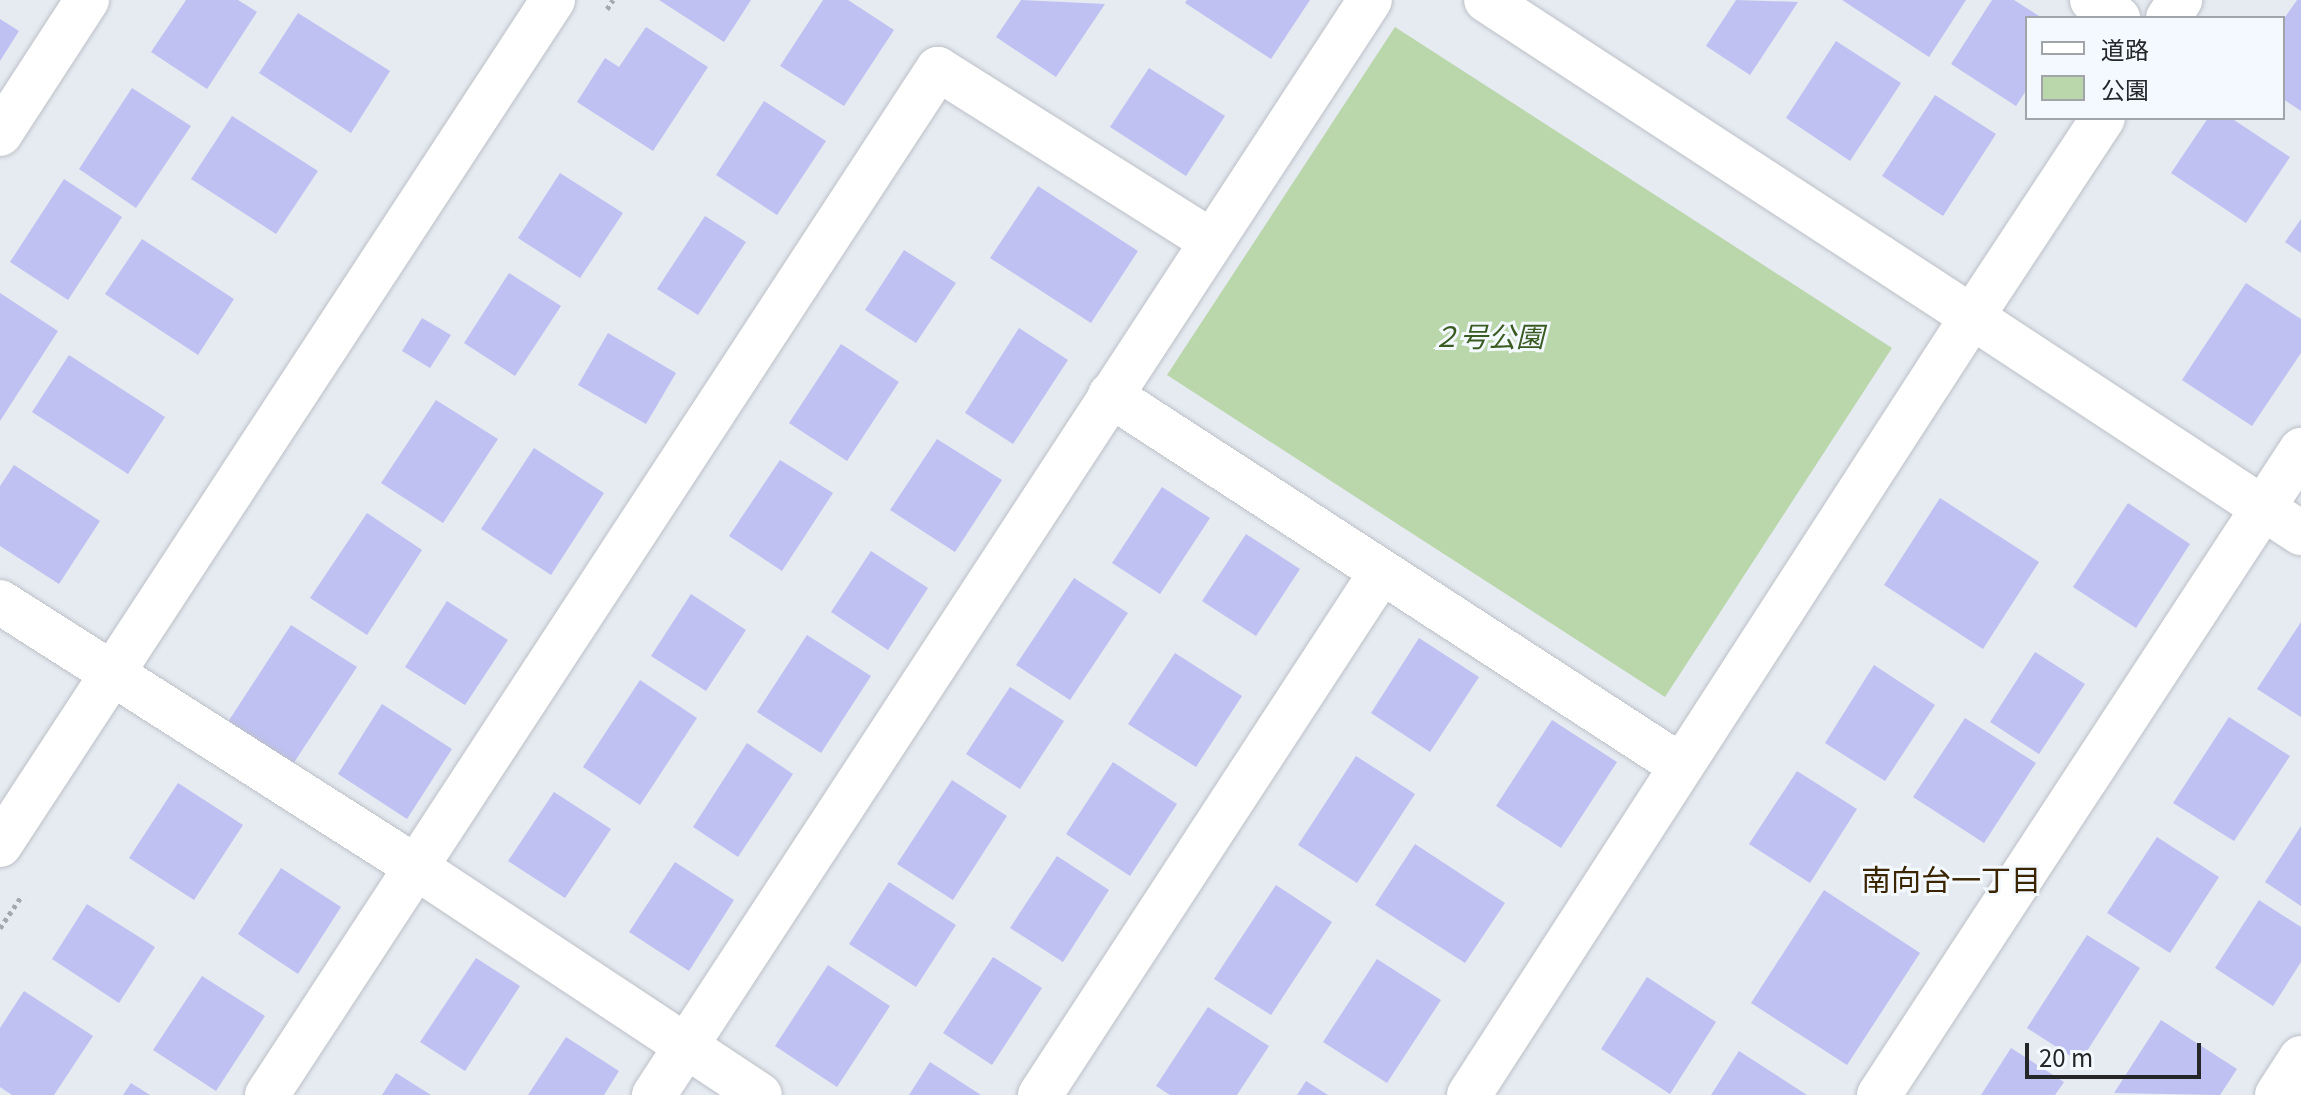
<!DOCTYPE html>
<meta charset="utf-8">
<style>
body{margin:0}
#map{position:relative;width:2301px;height:1095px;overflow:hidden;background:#e6ebf2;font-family:Georgia,"Noto Sans JP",serif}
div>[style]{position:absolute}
.green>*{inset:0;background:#bad6ab}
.building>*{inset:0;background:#bec1f1}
.path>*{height:5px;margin-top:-2.5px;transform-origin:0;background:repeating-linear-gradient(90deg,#a5a9ae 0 4px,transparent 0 8px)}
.roads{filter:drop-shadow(0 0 2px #bcc0c7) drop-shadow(0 0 2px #bcc0c7)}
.minor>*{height:44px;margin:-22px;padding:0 22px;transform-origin:22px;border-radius:22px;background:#fff}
span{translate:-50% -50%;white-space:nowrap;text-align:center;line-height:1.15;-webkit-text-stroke:6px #f4f9ff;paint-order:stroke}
.park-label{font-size:28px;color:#395b20;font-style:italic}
.neighbourhood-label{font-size:30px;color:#3a2500}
.legend{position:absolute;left:2025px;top:16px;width:260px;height:104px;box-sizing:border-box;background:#f4f9ff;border:2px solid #a1a5a9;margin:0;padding:10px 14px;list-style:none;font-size:24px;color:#242628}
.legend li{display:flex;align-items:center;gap:16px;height:40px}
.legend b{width:40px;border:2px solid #a1a5a9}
.scale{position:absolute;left:2025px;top:1043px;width:176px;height:36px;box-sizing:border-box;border:4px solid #242628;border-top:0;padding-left:10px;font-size:24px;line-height:28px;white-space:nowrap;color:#242628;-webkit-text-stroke:6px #f4f9ff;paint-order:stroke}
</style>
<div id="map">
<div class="green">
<i style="clip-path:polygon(1395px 27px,1892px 348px,1665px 697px,1167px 375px)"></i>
</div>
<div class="building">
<i style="clip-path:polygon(186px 0,238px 0,257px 12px,207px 89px,151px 52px)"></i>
<i style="clip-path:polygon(659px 0,751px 0,724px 42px)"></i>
<i style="clip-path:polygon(823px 0,848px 0,894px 30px,844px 106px,780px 66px)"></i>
<i style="clip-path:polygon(1021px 0,1105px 4px,1056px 77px,996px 37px)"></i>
<i style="clip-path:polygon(1187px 0,1310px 0,1271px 59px,1185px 3px)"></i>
<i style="clip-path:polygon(1736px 0,1798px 2px,1750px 75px,1706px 46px)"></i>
<i style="clip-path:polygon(1842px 0,1966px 0,1929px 57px)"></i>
<i style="clip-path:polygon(1992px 0,2014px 0,2042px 18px,2027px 18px,2027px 89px,2016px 106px,1951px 64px)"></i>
<i style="clip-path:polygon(2297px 0,2301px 0,2301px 111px,2283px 99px,2283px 20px)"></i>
<i style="clip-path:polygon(298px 13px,390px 71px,351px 133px,259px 73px)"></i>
<i style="clip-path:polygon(0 19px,19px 31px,0 61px)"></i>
<i style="clip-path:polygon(646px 27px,708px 67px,653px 151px,577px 102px,605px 58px,619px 67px)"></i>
<i style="clip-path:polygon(1836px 41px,1901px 83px,1850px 161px,1786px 118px)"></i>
<i style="clip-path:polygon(1149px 68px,1225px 116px,1186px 176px,1110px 127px)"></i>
<i style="clip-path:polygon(132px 88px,191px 126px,136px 208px,79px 169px)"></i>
<i style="clip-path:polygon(1935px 95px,1996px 134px,1943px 216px,1882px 176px)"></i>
<i style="clip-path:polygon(764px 101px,826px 141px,777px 215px,716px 175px)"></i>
<i style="clip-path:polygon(232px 116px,318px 171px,276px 234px,191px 179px)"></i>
<i style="clip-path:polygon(2208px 118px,2231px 118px,2290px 157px,2246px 223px,2171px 173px)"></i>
<i style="clip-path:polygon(560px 173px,623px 213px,580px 278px,518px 238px)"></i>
<i style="clip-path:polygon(64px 179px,122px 217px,68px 300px,10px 262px)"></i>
<i style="clip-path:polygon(1038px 186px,1138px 251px,1091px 323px,990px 258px)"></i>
<i style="clip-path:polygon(705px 216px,746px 242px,698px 315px,657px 289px)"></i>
<i style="clip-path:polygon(2301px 219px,2301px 253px,2285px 242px)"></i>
<i style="clip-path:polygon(142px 239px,234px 299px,198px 355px,105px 294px)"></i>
<i style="clip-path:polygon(904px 250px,956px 283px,916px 343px,865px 310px)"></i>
<i style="clip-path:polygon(509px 273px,561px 306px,515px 376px,464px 343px)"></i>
<i style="clip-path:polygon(2246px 283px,2301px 319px,2301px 353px,2252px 426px,2182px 380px)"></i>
<i style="clip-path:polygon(0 293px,58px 331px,0 421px)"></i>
<i style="clip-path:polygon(422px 318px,451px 335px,430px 368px,402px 351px)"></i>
<i style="clip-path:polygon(1019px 328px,1068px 360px,1013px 444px,965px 413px)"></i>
<i style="clip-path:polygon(608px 333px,676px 373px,646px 424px,578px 385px)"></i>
<i style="clip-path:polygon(841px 344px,899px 382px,847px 461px,789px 423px)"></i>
<i style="clip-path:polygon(69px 355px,165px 417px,128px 474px,32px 412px)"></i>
<i style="clip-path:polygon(436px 400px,498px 439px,443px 523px,381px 483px)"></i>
<i style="clip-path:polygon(937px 439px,1002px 480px,955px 552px,890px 510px)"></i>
<i style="clip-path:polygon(534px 448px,604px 493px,551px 575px,481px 529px)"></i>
<i style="clip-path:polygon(780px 460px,833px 493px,782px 571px,729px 536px)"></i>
<i style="clip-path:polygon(14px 465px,100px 521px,59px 584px,0 546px,0 486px)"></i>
<i style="clip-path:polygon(1162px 487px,1210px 518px,1160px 594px,1112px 563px)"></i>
<i style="clip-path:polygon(1940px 498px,2039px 562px,1983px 649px,1884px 585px)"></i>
<i style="clip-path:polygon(2128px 503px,2190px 544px,2136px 628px,2073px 587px)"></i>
<i style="clip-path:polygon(367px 513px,422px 550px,367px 635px,310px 598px)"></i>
<i style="clip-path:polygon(1246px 534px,1300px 569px,1256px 636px,1202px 601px)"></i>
<i style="clip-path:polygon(871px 551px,928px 588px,888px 650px,831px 612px)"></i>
<i style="clip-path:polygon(1074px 578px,1128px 613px,1070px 700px,1016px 665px)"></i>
<i style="clip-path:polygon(691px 594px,746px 630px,706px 691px,651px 656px)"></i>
<i style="clip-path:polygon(447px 601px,508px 640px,465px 705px,405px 667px)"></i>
<i style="clip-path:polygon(2301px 622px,2301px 717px,2257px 689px)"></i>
<i style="clip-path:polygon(291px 625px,357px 667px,291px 767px,226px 725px)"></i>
<i style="clip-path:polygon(807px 635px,871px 676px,821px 753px,757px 712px)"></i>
<i style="clip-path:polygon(1419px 638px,1479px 677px,1430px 752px,1371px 713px)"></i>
<i style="clip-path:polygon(2035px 652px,2085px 684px,2039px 754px,1990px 722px)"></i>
<i style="clip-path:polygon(1175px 653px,1242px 696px,1196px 767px,1128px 724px)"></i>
<i style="clip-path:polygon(1874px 665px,1935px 705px,1885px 781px,1825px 743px)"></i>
<i style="clip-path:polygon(640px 680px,697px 718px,640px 805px,583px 767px)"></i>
<i style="clip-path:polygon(1010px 687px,1064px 721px,1020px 789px,966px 754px)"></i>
<i style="clip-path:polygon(382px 704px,452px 749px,407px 819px,338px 774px)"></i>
<i style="clip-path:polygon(2229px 717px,2290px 756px,2234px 841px,2173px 803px)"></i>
<i style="clip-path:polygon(1965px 718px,2036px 763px,1984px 843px,1913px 797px)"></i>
<i style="clip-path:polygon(1552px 720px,1617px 762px,1561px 848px,1496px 806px)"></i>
<i style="clip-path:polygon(747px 743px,793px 774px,738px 857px,693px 827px)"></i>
<i style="clip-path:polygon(1356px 756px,1415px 794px,1357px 883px,1298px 845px)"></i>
<i style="clip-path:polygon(1113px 762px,1177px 804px,1130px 876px,1066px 834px)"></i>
<i style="clip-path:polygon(1797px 771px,1857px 809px,1810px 883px,1749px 844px)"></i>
<i style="clip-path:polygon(952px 780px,1007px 816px,953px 900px,897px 864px)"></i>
<i style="clip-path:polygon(178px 783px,243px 825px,194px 900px,129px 858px)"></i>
<i style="clip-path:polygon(554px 792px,611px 829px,565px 898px,508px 861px)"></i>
<i style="clip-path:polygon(2301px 826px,2301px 906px,2265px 882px)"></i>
<i style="clip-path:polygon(2157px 837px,2219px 877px,2170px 953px,2107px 913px)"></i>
<i style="clip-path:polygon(1415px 844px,1505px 903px,1465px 963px,1375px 905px)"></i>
<i style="clip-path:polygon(1057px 856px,1109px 890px,1063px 962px,1010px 928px)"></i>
<i style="clip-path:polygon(675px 862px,734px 900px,689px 971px,629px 932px)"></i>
<i style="clip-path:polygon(281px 868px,341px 907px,298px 974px,238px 934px)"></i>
<i style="clip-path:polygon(889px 882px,956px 925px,916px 987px,849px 944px)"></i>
<i style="clip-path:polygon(1276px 885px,1332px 922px,1271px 1015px,1214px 979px)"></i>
<i style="clip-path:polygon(1824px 890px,1920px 953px,1847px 1065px,1751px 1003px)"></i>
<i style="clip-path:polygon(2259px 900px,2301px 927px,2301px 962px,2273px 1006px,2215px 968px)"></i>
<i style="clip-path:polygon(87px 904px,155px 947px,119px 1003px,52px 959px)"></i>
<i style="clip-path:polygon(2087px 935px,2140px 968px,2080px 1062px,2027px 1028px)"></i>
<i style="clip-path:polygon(993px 957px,1042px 988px,992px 1065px,943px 1033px)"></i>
<i style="clip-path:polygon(476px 958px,520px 986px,465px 1071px,420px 1042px)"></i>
<i style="clip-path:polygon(1377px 959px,1441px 1000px,1387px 1083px,1323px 1042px)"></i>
<i style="clip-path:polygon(828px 965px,890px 1006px,837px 1087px,775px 1046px)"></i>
<i style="clip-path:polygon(202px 976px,265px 1016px,216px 1091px,153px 1050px)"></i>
<i style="clip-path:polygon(1647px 977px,1716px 1022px,1670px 1094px,1601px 1049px)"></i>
<i style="clip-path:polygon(24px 991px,93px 1036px,54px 1095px,12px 1095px,0 1087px,0 1028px)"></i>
<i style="clip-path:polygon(1208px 1007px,1269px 1046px,1237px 1095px,1170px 1095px,1156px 1086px)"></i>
<i style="clip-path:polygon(2161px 1020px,2237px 1069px,2220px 1095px,2114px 1093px)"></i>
<i style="clip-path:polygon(566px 1037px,619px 1071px,604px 1095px,528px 1095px)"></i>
<i style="clip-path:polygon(2011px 1048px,2064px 1082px,2055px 1095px,1981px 1095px)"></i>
<i style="clip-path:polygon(1739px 1051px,1807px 1095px,1711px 1095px)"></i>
<i style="clip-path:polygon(930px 1062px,981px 1095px,909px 1095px)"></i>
<i style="clip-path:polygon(396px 1073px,431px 1095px,382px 1095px)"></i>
<i style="clip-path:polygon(1306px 1081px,1328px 1095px,1297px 1095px)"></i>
<i style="clip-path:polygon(131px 1083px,150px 1095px,123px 1095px)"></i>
</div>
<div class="path">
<i style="left:607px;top:9px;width:11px;rotate:-56deg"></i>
<i style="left:0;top:928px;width:40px;rotate:-56deg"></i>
</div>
<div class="roads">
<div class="minor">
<i style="left:2092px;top:0;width:32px;rotate:35deg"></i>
<i style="left:2168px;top:18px;width:22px;rotate:-56deg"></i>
<i style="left:2103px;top:118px;width:238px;rotate:123.4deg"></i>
<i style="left:1972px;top:317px;width:394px;rotate:33.3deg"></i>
<i style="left:0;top:134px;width:160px;rotate:-57deg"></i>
<i style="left:1110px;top:395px;width:681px;rotate:33.01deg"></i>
<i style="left:0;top:602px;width:495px;rotate:32.5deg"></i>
<i style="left:417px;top:868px;width:411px;rotate:33.5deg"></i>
<i style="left:0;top:845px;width:1010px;rotate:-56.8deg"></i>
<i style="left:267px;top:1095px;width:1226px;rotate:-56.82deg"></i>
<i style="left:938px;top:69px;width:323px;rotate:32.2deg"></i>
<i style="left:654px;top:1095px;width:1308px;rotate:-56.82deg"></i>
<i style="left:1040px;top:1095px;width:622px;rotate:-56.87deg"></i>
<i style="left:1469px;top:1095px;width:926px;rotate:-57.12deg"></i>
<i style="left:1972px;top:317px;width:580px;rotate:-146.89deg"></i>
<i style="left:1879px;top:1095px;width:771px;rotate:-56.8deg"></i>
<i style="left:2277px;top:1095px;width:44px;rotate:-57deg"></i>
</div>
</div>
<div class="park-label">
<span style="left:1488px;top:335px">２号公園</span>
</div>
<div class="neighbourhood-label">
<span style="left:1951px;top:878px">南向台一丁目</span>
</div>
<ul class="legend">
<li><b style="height:10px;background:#fff"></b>道路</li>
<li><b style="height:22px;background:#bad6ab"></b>公園</li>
</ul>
<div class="scale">20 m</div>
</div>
